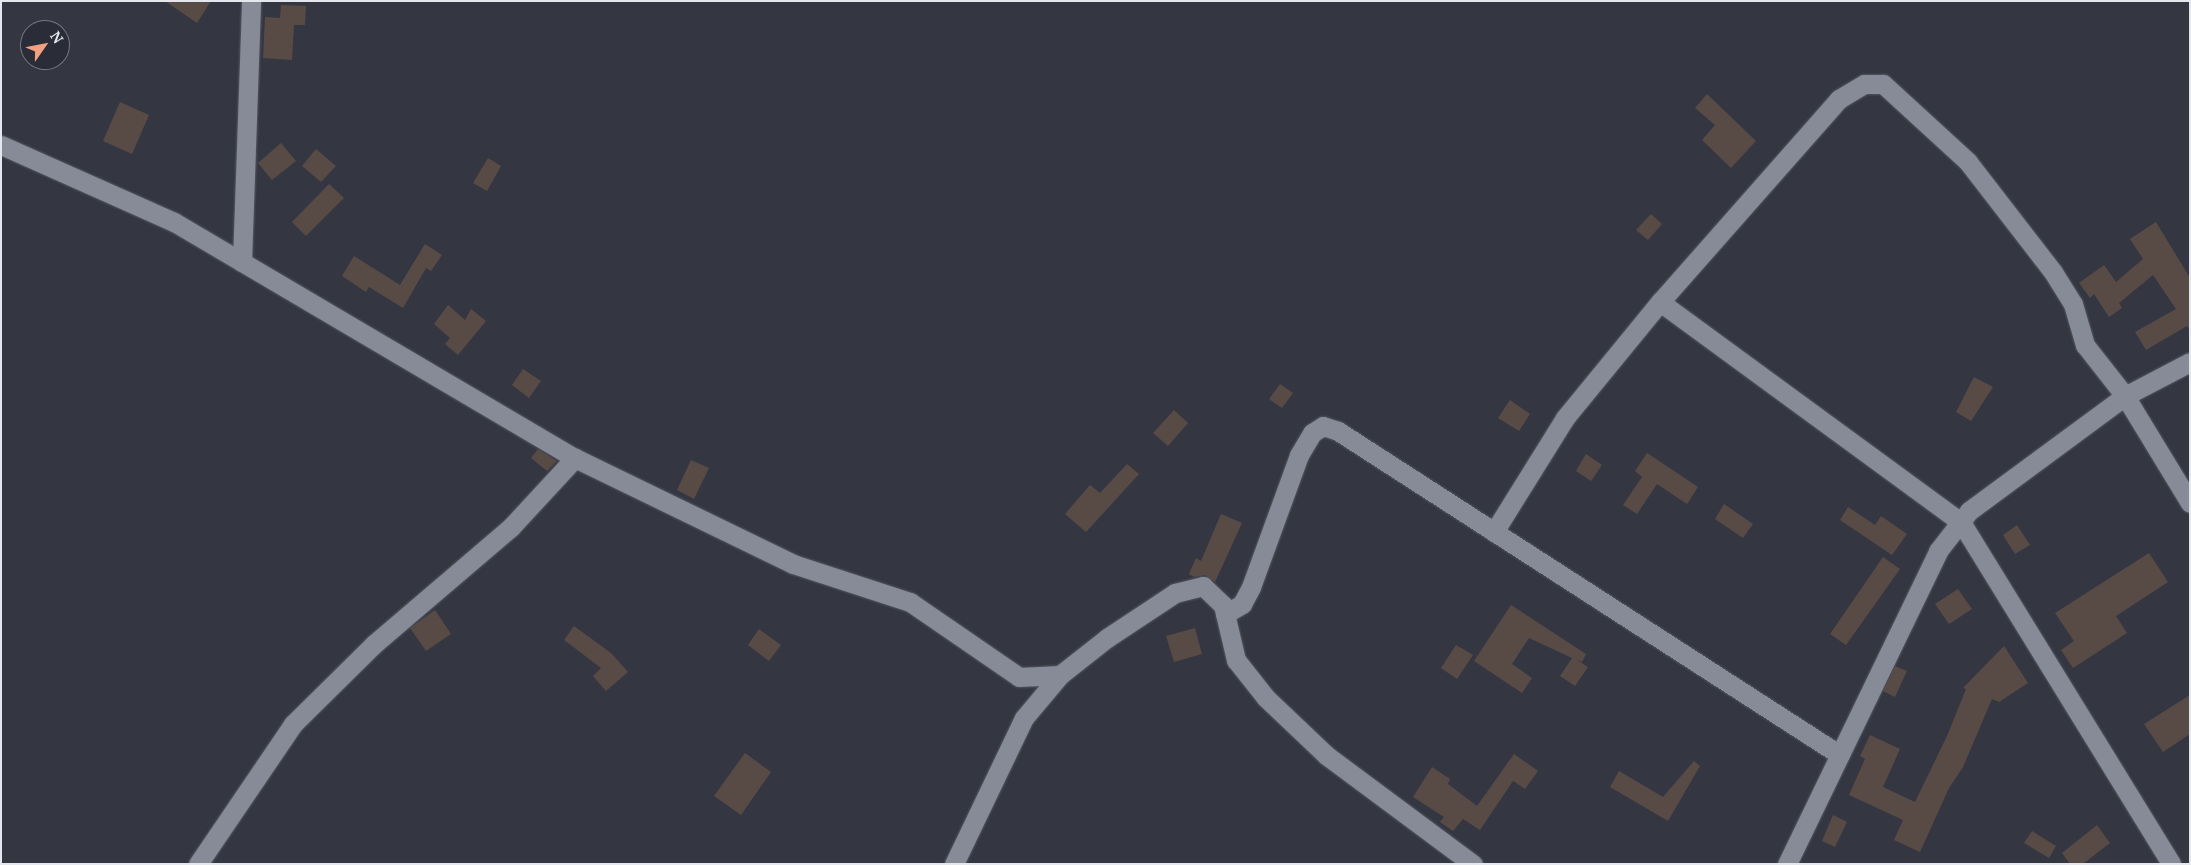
<!DOCTYPE html>
<style>
body{margin:0}
#map{position:relative;width:2191px;height:865px;overflow:hidden;background:#343742;font-family:"Noto Serif",serif}
div>[style]{position:absolute}
.building>*{inset:0;background:#584b46}
.roads{filter:drop-shadow(0 0 1px #54565f) drop-shadow(0 0 1px #54565f)}
.street>*{height:19px;margin:-9.5px;padding:0 9.5px;transform-origin:9.5px;border-radius:9.5px;background:#878a97}
span{translate:-50% -50%;white-space:nowrap;text-align:center;line-height:1.15;-webkit-text-stroke:4px #2a2d37;paint-order:stroke}
.frame{position:absolute;inset:0;border:2px solid #e5e7ee;pointer-events:none}
.north{position:absolute;left:20px;top:20px;width:50px;height:50px;box-sizing:border-box;background:#2a2d37;border:1px solid #757780;border-radius:50%;rotate:57deg;font-size:14px;font-weight:700;line-height:20px;text-align:center;color:#e5e7ee}
.north::after{content:'';display:block;margin:auto;width:18px;height:22px;background:#f2a080;clip-path:polygon(50% 0,100% 100%,50% 72%,0 100%)}
</style>
<div id="map">
<div class="building">
<i style="clip-path:polygon(165px 1px,211px 1px,197px 23px)"></i>
<i style="clip-path:polygon(281px 5px,306px 6px,305px 25px,294px 25px,292px 60px,263px 58px,265px 17px,280px 18px)"></i>
<i style="clip-path:polygon(1707px 94px,1756px 141px,1731px 168px,1702px 140px,1715px 125px,1695px 108px)"></i>
<i style="clip-path:polygon(120px 102px,149px 115px,132px 154px,103px 141px)"></i>
<i style="clip-path:polygon(281px 143px,296px 161px,272px 180px,258px 163px)"></i>
<i style="clip-path:polygon(316px 149px,336px 166px,321px 182px,302px 166px)"></i>
<i style="clip-path:polygon(488px 158px,501px 166px,487px 191px,473px 183px)"></i>
<i style="clip-path:polygon(329px 184px,344px 198px,306px 236px,292px 222px)"></i>
<i style="clip-path:polygon(1651px 214px,1662px 224px,1648px 240px,1636px 230px)"></i>
<i style="clip-path:polygon(2156px 222px,2190px 278px,2190px 331px,2187px 326px,2146px 350px,2135px 332px,2176px 309px,2153px 275px,2119px 303px,2122px 308px,2109px 317px,2094px 294px,2090px 298px,2079px 283px,2104px 265px,2116px 282px,2143px 259px,2130px 239px)"></i>
<i style="clip-path:polygon(425px 244px,442px 255px,431px 271px,426px 268px,403px 308px,369px 287px,366px 292px,342px 276px,354px 256px,400px 285px)"></i>
<i style="clip-path:polygon(448px 305px,465px 320px,471px 309px,486px 321px,458px 355px,445px 344px,450px 338px,434px 324px)"></i>
<i style="clip-path:polygon(523px 369px,541px 381px,529px 398px,512px 385px)"></i>
<i style="clip-path:polygon(1974px 377px,1993px 387px,1971px 421px,1956px 412px)"></i>
<i style="clip-path:polygon(1280px 384px,1293px 393px,1282px 408px,1269px 399px)"></i>
<i style="clip-path:polygon(1510px 400px,1530px 414px,1519px 431px,1498px 418px)"></i>
<i style="clip-path:polygon(1174px 410px,1188px 423px,1168px 446px,1153px 433px)"></i>
<i style="clip-path:polygon(538px 449px,557px 461px,547px 471px,531px 458px)"></i>
<i style="clip-path:polygon(1647px 453px,1698px 487px,1687px 504px,1657px 484px,1637px 514px,1623px 505px,1642px 477px,1635px 471px)"></i>
<i style="clip-path:polygon(1586px 454px,1602px 465px,1591px 481px,1576px 471px)"></i>
<i style="clip-path:polygon(691px 460px,709px 468px,694px 499px,677px 490px)"></i>
<i style="clip-path:polygon(1127px 464px,1139px 474px,1086px 532px,1065px 514px,1090px 485px,1100px 493px)"></i>
<i style="clip-path:polygon(1724px 504px,1753px 524px,1743px 538px,1715px 519px)"></i>
<i style="clip-path:polygon(1848px 507px,1875px 525px,1881px 516px,1907px 534px,1892px 555px,1840px 520px)"></i>
<i style="clip-path:polygon(1221px 514px,1242px 523px,1215px 582px,1205px 575px,1194px 577px,1189px 574px,1196px 558px,1201px 561px)"></i>
<i style="clip-path:polygon(2017px 525px,2030px 545px,2015px 554px,2003px 535px)"></i>
<i style="clip-path:polygon(2149px 553px,2168px 582px,2116px 616px,2127px 633px,2073px 668px,2061px 650px,2074px 641px,2055px 613px)"></i>
<i style="clip-path:polygon(1883px 557px,1900px 569px,1846px 645px,1830px 634px)"></i>
<i style="clip-path:polygon(1958px 589px,1972px 609px,1949px 624px,1935px 604px)"></i>
<i style="clip-path:polygon(1511px 605px,1586px 654px,1582px 662px,1577px 660px,1588px 667px,1575px 686px,1560px 676px,1572px 658px,1529px 638px,1512px 664px,1532px 678px,1522px 693px,1474px 661px)"></i>
<i style="clip-path:polygon(435px 610px,451px 634px,426px 651px,410px 628px)"></i>
<i style="clip-path:polygon(574px 626px,611px 653px,628px 672px,606px 691px,593px 676px,601px 668px,564px 640px)"></i>
<i style="clip-path:polygon(1195px 628px,1202px 654px,1174px 662px,1166px 636px)"></i>
<i style="clip-path:polygon(759px 629px,781px 645px,769px 661px,748px 645px)"></i>
<i style="clip-path:polygon(1456px 645px,1473px 655px,1457px 679px,1441px 668px)"></i>
<i style="clip-path:polygon(2004px 646px,2028px 683px,1999px 702px,1992px 699px,1963px 767px,1949px 788px,1920px 852px,1894px 840px,1903px 820px,1849px 795px,1865px 759px,1860px 756px,1870px 735px,1900px 749px,1883px 787px,1915px 802px,1947px 736px,1966px 689px,1963px 688px)"></i>
<i style="clip-path:polygon(1895px 666px,1907px 671px,1895px 697px,1883px 691px)"></i>
<i style="clip-path:polygon(2190px 695px,2190px 734px,2163px 752px,2144px 724px)"></i>
<i style="clip-path:polygon(745px 753px,771px 772px,741px 815px,714px 796px)"></i>
<i style="clip-path:polygon(1514px 754px,1538px 771px,1525px 789px,1513px 781px,1480px 830px,1463px 819px,1453px 831px,1440px 822px,1444px 817px,1413px 797px,1432px 767px,1450px 779px,1448px 784px,1477px 806px)"></i>
<i style="clip-path:polygon(1694px 761px,1700px 766px,1668px 821px,1610px 787px,1619px 771px,1663px 797px)"></i>
<i style="clip-path:polygon(1833px 815px,1847px 822px,1835px 847px,1822px 841px)"></i>
<i style="clip-path:polygon(2097px 825px,2110px 843px,2083px 864px,2070px 864px,2062px 853px)"></i>
<i style="clip-path:polygon(2032px 831px,2056px 846px,2049px 858px,2024px 843px)"></i>
</div>
<div class="roads">
<div class="street">
<i style="left:1px;top:145px;width:189px;rotate:24deg"></i>
<i style="left:174px;top:222px;width:465px;rotate:30.5deg"></i>
<i style="left:575px;top:458px;width:242px;rotate:25.9deg"></i>
<i style="left:793px;top:564px;width:123px;rotate:18deg"></i>
<i style="left:910px;top:602px;width:132px;rotate:34.5deg"></i>
<i style="left:1019px;top:677px;width:41px;rotate:-2.8deg"></i>
<i style="left:1060px;top:675px;width:60px;rotate:-38.2deg"></i>
<i style="left:1107px;top:638px;width:82px;rotate:-33.5deg"></i>
<i style="left:1175px;top:593px;width:29px;rotate:-14deg"></i>
<i style="left:1203px;top:586px;width:28px;rotate:44deg"></i>
<i style="left:1223px;top:605px;width:57px;rotate:76.7deg"></i>
<i style="left:1236px;top:660px;width:48px;rotate:51.7deg"></i>
<i style="left:1266px;top:698px;width:83px;rotate:43.5deg"></i>
<i style="left:1326px;top:755px;width:183px;rotate:36.6deg"></i>
<i style="left:242px;top:262px;width:261px;rotate:-88deg"></i>
<i style="left:1660px;top:302px;width:373px;rotate:36.2deg"></i>
<i style="left:1961px;top:522px;width:401px;rotate:58.4deg"></i>
<i style="left:1494px;top:532px;width:134px;rotate:-58.1deg"></i>
<i style="left:1565px;top:418px;width:150px;rotate:-50.7deg"></i>
<i style="left:1660px;top:302px;width:271px;rotate:-48.6deg"></i>
<i style="left:1839px;top:99px;width:29px;rotate:-31deg"></i>
<i style="left:1864px;top:84px;width:19px"></i>
<i style="left:1883px;top:84px;width:115px;rotate:42.5deg"></i>
<i style="left:1968px;top:162px;width:139px;rotate:52.3deg"></i>
<i style="left:2053px;top:272px;width:38px;rotate:58deg"></i>
<i style="left:2073px;top:304px;width:43px;rotate:73.7deg"></i>
<i style="left:2085px;top:345px;width:65px;rotate:51.9deg"></i>
<i style="left:2125px;top:396px;width:125px;rotate:58.7deg"></i>
<i style="left:1225px;top:614px;width:20px;rotate:-30deg"></i>
<i style="left:1242px;top:604px;width:19px;rotate:-62deg"></i>
<i style="left:1251px;top:587px;width:140px;rotate:-70deg"></i>
<i style="left:1299px;top:455px;width:26px;rotate:-59deg"></i>
<i style="left:1312px;top:433px;width:13px;rotate:-32deg"></i>
<i style="left:1323px;top:426px;width:16px;rotate:18deg"></i>
<i style="left:1338px;top:431px;width:597px;rotate:32.84deg"></i>
<i style="left:198px;top:864px;width:169px;rotate:-55.8deg"></i>
<i style="left:293px;top:724px;width:114px;rotate:-44.6deg"></i>
<i style="left:374px;top:644px;width:180px;rotate:-40.5deg"></i>
<i style="left:511px;top:527px;width:94px;rotate:-47.2deg"></i>
<i style="left:954px;top:864px;width:162px;rotate:-64.4deg"></i>
<i style="left:1024px;top:718px;width:56px;rotate:-50.1deg"></i>
<i style="left:1787px;top:864px;width:348px;rotate:-64.2deg"></i>
<i style="left:1938px;top:551px;width:51px;rotate:-52.2deg"></i>
<i style="left:1969px;top:511px;width:194px;rotate:-36.4deg"></i>
<i style="left:2125px;top:396px;width:73px;rotate:-27.6deg"></i>
</div>
</div>
<div class="frame"></div>
<div class="north">N</div>
</div>
